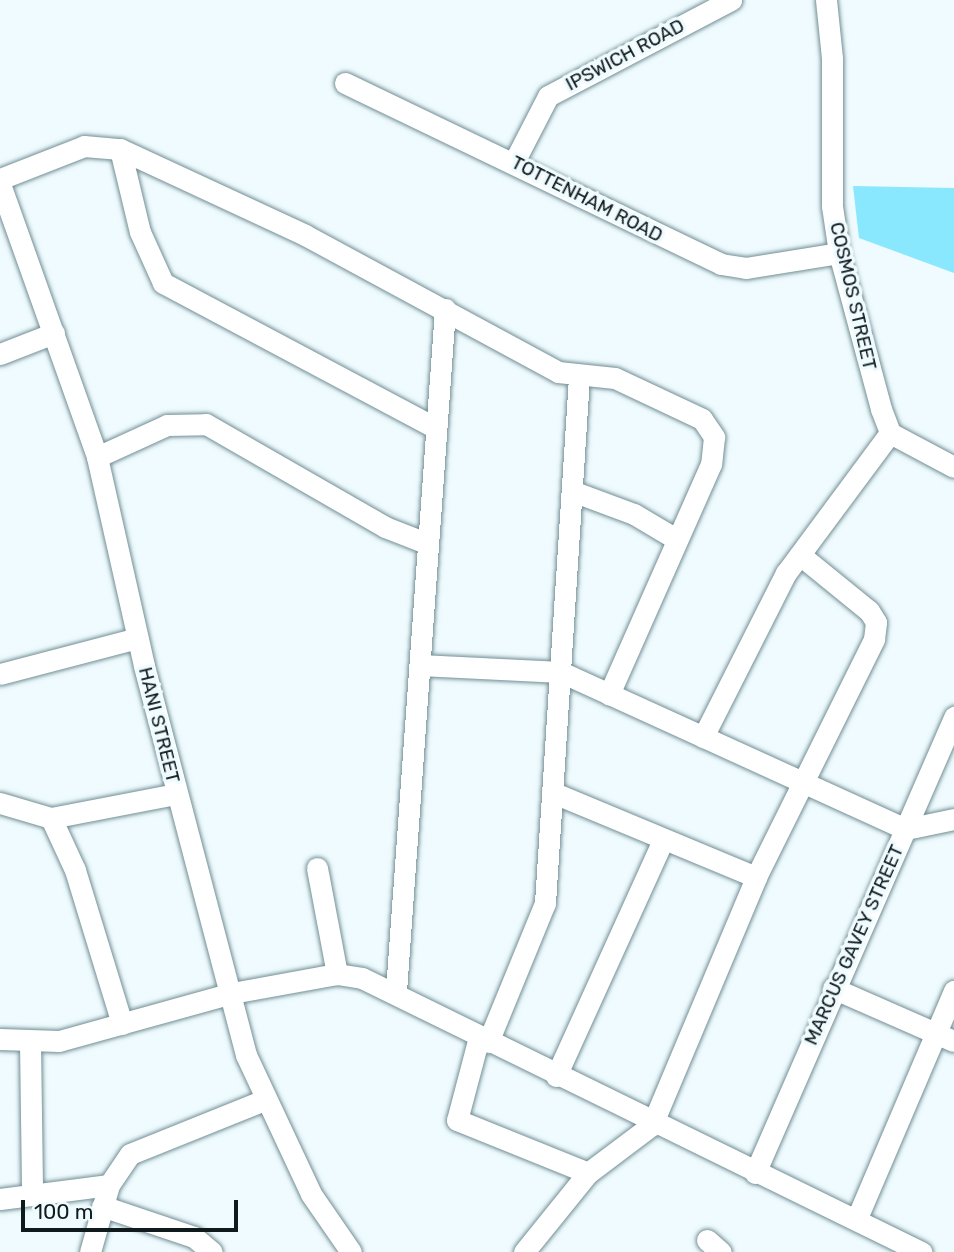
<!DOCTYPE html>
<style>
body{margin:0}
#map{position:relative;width:954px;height:1252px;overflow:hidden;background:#effbfe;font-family:Rubik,sans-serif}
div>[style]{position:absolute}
.green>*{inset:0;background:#89e8fd}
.roads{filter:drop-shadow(0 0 2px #718e95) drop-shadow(0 0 2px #718e95)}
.minor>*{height:21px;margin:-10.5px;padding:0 10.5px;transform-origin:10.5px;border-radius:10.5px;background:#fff}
span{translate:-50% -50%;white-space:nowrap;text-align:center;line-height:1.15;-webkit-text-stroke:7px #effbfe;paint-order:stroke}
.street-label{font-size:19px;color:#0e1a1c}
.scale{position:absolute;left:21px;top:1200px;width:217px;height:32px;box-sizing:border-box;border:4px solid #0e1a1c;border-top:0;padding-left:9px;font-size:21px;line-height:24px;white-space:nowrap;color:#0e1a1c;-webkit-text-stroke:5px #effbfe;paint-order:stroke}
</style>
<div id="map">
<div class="green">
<i style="clip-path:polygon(853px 186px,954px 188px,954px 273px,859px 238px)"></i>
</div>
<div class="roads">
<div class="minor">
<i style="left:826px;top:0;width:58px;rotate:84.1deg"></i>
<i style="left:832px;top:58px;width:148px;rotate:90deg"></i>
<i style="left:832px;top:206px;width:48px;rotate:81.5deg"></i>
<i style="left:839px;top:253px;width:162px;rotate:74.9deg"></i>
<i style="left:881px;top:409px;width:26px;rotate:69deg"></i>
<i style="left:890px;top:433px;width:72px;rotate:28deg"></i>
<i style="left:345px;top:83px;width:417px;rotate:25.7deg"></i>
<i style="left:721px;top:264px;width:25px;rotate:9deg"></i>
<i style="left:746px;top:268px;width:94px;rotate:-9.2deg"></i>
<i style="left:120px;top:149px;width:85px;rotate:76.5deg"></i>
<i style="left:140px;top:232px;width:56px;rotate:65.7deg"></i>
<i style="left:163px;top:283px;width:307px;rotate:28deg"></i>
<i style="left:514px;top:162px;width:74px;rotate:-62.7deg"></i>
<i style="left:548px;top:96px;width:207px;rotate:-27.7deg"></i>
<i style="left:0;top:179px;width:90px;rotate:-21.4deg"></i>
<i style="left:84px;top:146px;width:36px;rotate:5deg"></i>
<i style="left:120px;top:149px;width:204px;rotate:24.9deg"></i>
<i style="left:305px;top:235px;width:288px;rotate:28.4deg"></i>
<i style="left:558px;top:372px;width:57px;rotate:6deg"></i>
<i style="left:615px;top:378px;width:96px;rotate:25.2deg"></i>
<i style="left:702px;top:419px;width:22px;rotate:56deg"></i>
<i style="left:714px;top:437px;width:27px;rotate:96deg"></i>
<i style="left:711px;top:464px;width:252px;rotate:113.9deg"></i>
<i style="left:0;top:184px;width:290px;rotate:70.4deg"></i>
<i style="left:97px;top:457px;width:214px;rotate:77.3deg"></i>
<i style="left:144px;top:666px;width:402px;rotate:75.3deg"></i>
<i style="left:246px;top:1055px;width:153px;rotate:64.9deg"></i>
<i style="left:311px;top:1194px;width:70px;rotate:55.4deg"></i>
<i style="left:0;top:354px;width:58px;rotate:-21.3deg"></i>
<i style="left:97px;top:457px;width:77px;rotate:-24.6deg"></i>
<i style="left:167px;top:425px;width:39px;rotate:-1deg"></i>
<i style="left:206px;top:424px;width:207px;rotate:29.9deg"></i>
<i style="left:385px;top:527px;width:44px;rotate:21.3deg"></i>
<i style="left:572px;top:491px;width:66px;rotate:20.4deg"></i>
<i style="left:634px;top:514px;width:49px;rotate:30.8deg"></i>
<i style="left:420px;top:665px;width:141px;rotate:2.8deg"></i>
<i style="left:561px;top:672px;width:379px;rotate:24.5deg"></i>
<i style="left:906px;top:829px;width:49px;rotate:-11.8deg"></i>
<i style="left:0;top:674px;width:142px;rotate:-14.7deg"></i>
<i style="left:703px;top:737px;width:184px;rotate:-63.2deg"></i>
<i style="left:786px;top:573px;width:174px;rotate:-53.4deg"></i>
<i style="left:554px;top:793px;width:219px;rotate:22.6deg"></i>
<i style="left:0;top:803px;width:53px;rotate:16.4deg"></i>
<i style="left:51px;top:818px;width:127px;rotate:-10.9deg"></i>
<i style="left:51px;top:818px;width:57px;rotate:65.2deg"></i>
<i style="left:75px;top:870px;width:161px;rotate:73deg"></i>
<i style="left:317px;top:868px;width:108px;rotate:79.3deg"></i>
<i style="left:833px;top:988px;width:132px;rotate:23.7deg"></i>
<i style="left:396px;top:991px;width:684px;rotate:-85.89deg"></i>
<i style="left:479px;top:1037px;width:86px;rotate:104.8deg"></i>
<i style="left:457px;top:1120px;width:141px;rotate:22deg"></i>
<i style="left:0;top:1039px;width:59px;rotate:1.9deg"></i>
<i style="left:59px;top:1041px;width:180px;rotate:-15.5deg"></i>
<i style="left:232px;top:993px;width:107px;rotate:-10.3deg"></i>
<i style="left:337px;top:974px;width:25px;rotate:9deg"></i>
<i style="left:362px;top:978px;width:623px;rotate:26.11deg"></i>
<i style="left:488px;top:1042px;width:150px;rotate:-67.7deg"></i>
<i style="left:545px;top:903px;width:527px;rotate:-86.3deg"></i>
<i style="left:30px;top:1043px;width:152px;rotate:89.2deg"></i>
<i style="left:556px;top:1076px;width:259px;rotate:-65.6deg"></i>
<i style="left:755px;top:1173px;width:498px;rotate:-66.4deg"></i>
<i style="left:0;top:1199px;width:110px;rotate:-7.3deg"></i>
<i style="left:102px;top:1206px;width:97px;rotate:18.6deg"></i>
<i style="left:194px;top:1237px;width:23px;rotate:40deg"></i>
<i style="left:857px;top:1218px;width:247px;rotate:-66.9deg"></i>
<i style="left:707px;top:1240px;width:18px;rotate:41deg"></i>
<i style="left:90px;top:1252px;width:70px;rotate:-74.2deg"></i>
<i style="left:109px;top:1185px;width:37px;rotate:-56deg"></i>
<i style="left:130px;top:1154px;width:144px;rotate:-21.9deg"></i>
<i style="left:524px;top:1252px;width:102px;rotate:-51deg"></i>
<i style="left:588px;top:1173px;width:80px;rotate:-36.9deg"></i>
<i style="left:652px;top:1125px;width:269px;rotate:-67.2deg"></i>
<i style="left:756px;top:877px;width:266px;rotate:-63.6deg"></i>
<i style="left:874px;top:639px;width:17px;rotate:-83deg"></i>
<i style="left:876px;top:622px;width:13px;rotate:-122deg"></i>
<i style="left:869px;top:611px;width:89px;rotate:-140.9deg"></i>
</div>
</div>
<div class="street-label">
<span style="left:625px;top:55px;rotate:-28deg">IPSWICH ROAD</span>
<span style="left:587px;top:199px;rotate:27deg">TOTTENHAM ROAD</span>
<span style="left:853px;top:296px;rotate:77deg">COSMOS STREET</span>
<span style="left:159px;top:725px;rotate:76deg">HANI STREET</span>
<span style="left:854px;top:945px;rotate:-66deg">MARCUS GAVEY STREET</span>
</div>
<div class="scale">100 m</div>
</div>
